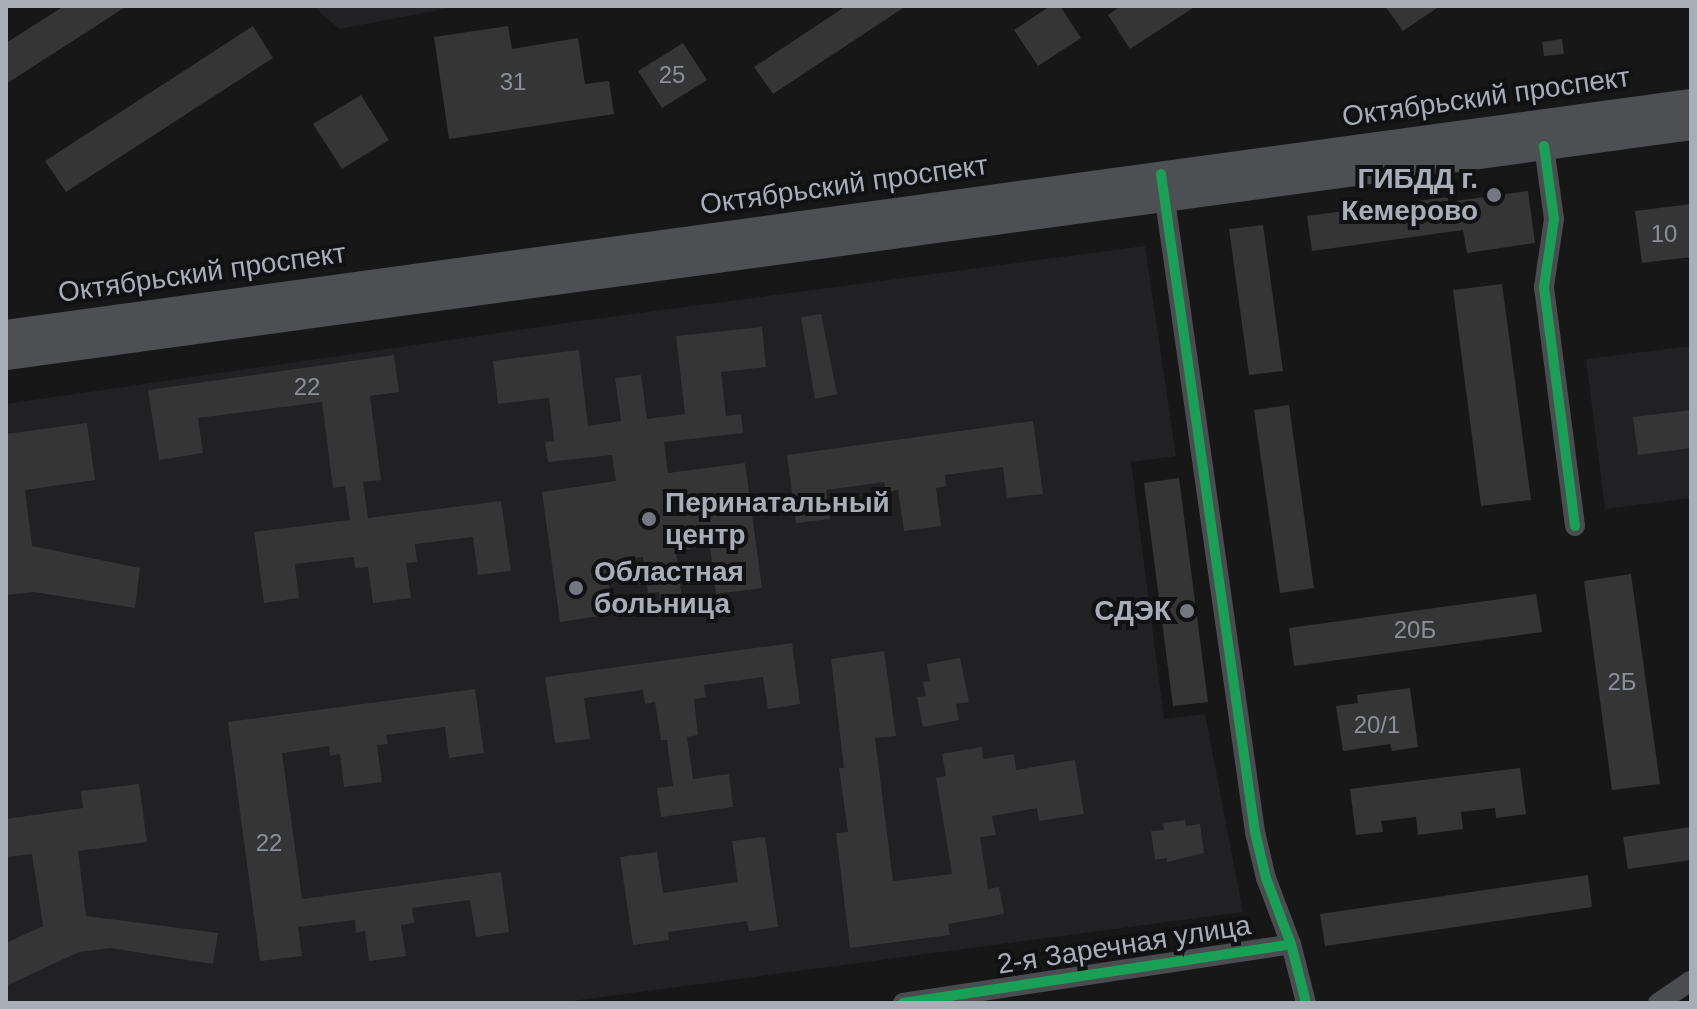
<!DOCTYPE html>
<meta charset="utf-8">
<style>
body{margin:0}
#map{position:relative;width:1697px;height:1009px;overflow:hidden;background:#171717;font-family:Helvetica,sans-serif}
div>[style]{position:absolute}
.built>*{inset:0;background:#212123}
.building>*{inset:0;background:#353536}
.minor>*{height:20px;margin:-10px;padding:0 10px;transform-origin:10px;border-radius:10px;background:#4b4c50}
.major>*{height:26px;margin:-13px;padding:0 13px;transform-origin:13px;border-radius:13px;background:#4d4f52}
.cycleway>*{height:10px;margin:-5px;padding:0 5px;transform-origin:5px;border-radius:5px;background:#1a9f57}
.dots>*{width:22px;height:22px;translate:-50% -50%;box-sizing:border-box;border:4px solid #111113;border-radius:50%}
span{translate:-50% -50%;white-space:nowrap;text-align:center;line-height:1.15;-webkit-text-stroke:8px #111113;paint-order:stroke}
.number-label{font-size:24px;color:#8b8f98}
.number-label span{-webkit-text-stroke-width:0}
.street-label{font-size:28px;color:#a8adb8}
.poi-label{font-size:28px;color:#a8adb8;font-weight:700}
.right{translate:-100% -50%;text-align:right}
.left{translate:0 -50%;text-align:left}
.frame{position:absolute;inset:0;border:8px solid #a8adb8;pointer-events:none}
</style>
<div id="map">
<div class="built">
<i style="clip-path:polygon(313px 6px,460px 6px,339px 29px)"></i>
<i style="clip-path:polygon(1145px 246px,1176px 456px,1131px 462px,1164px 719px,1205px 714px,1243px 912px,557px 1003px,6px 1003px,6px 404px,587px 320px)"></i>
<i style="clip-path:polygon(1691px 346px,1691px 498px,1605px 509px,1586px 359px)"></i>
</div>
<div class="building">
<i style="clip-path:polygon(64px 6px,127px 6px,6px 84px,6px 43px)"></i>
<i style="clip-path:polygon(846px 6px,906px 6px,773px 94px,754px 67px)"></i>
<i style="clip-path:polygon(1050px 6px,1060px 6px,1081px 38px,1038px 66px,1014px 30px)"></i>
<i style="clip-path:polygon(1121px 6px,1196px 6px,1130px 49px,1108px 15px)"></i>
<i style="clip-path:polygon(1385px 6px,1440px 6px,1403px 31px)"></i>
<i style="clip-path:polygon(253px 26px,273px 58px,66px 192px,45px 161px)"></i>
<i style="clip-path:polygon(508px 26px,512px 49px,578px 38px,585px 84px,609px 81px,614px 114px,449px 139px,434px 37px)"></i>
<i style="clip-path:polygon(1562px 39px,1564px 54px,1544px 56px,1542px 42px)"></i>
<i style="clip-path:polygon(683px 43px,707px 80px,662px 108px,638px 71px)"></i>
<i style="clip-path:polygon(361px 95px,389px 140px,342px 169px,313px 124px)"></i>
<i style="clip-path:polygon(1528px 191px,1535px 243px,1467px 253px,1463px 230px,1312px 251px,1307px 216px,1448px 197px,1448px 202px)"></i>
<i style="clip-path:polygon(1691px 204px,1691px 257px,1642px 263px,1635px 211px)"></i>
<i style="clip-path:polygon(1263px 225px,1283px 371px,1249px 375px,1229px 229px)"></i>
<i style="clip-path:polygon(1502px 284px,1531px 500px,1481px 506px,1453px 290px)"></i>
<i style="clip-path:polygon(821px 314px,837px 394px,815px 399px,801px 317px)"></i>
<i style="clip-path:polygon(762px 327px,766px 367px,721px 372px,726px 416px,741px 414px,743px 433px,664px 442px,668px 473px,745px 463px,762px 588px,716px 594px,710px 546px,676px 551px,683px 607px,662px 610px,659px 592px,648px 593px,643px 557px,606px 562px,613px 614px,560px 622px,542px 492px,616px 481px,612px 455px,548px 462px,545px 442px,554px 441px,549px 398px,498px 404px,493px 361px,579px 350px,588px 426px,621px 421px,615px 378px,641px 375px,647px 419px,685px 414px,676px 336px)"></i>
<i style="clip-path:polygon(394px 355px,399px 392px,370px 396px,381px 480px,363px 482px,368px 518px,501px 501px,511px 571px,478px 575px,473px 537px,415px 544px,417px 562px,406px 563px,411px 598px,373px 603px,368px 567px,355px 568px,354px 557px,295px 564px,299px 598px,264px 603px,254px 532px,350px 520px,345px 486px,333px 488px,322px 402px,198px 418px,203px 453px,159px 460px,148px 390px)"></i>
<i style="clip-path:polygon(1289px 405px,1314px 588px,1280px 593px,1254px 410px)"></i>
<i style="clip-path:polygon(1691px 410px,1691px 448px,1638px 455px,1633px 417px)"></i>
<i style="clip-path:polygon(1033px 421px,1043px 494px,1007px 498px,1003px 467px,945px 475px,946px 486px,936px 488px,941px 526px,904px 531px,898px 490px,886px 492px,884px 482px,826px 490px,830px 519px,796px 523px,787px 455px)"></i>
<i style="clip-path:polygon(87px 423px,95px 480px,25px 490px,32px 546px,140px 568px,135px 608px,34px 592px,6px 595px,6px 434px)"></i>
<i style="clip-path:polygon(1179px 478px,1208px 702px,1173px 706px,1144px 483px)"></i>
<i style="clip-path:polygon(1631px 574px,1660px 784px,1612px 790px,1584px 581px)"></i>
<i style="clip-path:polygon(1536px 594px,1542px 632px,1294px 666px,1289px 628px)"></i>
<i style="clip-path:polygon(792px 643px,800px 704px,768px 709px,763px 677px,704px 685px,706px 697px,694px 699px,698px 735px,687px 737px,693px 779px,729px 774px,733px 807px,661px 817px,657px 788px,673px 786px,667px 740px,661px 740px,655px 702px,645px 704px,643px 690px,584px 698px,590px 739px,555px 743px,545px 677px)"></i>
<i style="clip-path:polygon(884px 651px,896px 736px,875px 738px,893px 881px,952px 874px,936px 778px,946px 776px,942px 754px,982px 747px,983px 759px,1014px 754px,1016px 770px,1075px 760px,1084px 814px,1039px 821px,1037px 808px,992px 816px,996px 835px,980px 837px,988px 889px,999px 887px,1004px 914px,948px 924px,950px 935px,850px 948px,836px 833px,848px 832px,839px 768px,844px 768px,831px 659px)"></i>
<i style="clip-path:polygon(960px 658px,969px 702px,956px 704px,959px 720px,923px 727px,917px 697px,926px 696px,923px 682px,930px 681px,927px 664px)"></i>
<i style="clip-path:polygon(1410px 688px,1418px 747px,1392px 751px,1390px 744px,1343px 751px,1336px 706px,1358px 703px,1357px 695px)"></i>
<i style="clip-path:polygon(475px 689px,484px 753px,449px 758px,445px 727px,386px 735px,388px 744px,377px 745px,382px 782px,344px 787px,340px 754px,330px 756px,329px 746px,282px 753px,302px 899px,501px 872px,509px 932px,476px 937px,470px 900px,412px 908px,414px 923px,401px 925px,406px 956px,369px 961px,365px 931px,356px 933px,355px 920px,298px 927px,302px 956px,260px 961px,228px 722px)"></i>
<i style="clip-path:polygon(1520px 768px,1526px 814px,1496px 818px,1495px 808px,1461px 812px,1463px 829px,1418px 835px,1416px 817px,1381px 821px,1383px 832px,1356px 835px,1350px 789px)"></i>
<i style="clip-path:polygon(139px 784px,147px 842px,78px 851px,86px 916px,218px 933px,213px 964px,110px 948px,79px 952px,6px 986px,6px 943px,43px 926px,32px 854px,6px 857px,6px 819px,83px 808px,81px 791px)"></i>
<i style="clip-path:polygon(1185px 820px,1186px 826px,1200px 824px,1204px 853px,1167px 862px,1167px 858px,1155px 860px,1151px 831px,1164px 830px,1163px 823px)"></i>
<i style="clip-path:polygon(1691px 827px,1691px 860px,1628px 869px,1623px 837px)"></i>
<i style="clip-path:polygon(765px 837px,778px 927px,749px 931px,747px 921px,668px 932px,669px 940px,633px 945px,620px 857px,657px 852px,663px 893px,738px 882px,732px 841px)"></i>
<i style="clip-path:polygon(1588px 875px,1592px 907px,1325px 946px,1320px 914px)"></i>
</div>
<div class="minor">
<i style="left:1544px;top:146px;width:74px;rotate:82.2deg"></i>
<i style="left:1554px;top:219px;width:69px;rotate:98.4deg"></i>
<i style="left:1544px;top:287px;width:241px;rotate:82.6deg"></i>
<i style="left:1163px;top:186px;width:653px;rotate:81.89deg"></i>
<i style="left:1255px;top:832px;width:47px;rotate:76.6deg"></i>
<i style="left:1266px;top:878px;width:71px;rotate:69.3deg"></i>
<i style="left:1291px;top:944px;width:61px;rotate:75.7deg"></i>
<i style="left:903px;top:1003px;width:392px;rotate:-8.6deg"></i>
<i style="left:1658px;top:1003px;width:40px;rotate:-34deg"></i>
</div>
<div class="major">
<i style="left:6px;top:333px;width:1701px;rotate:-7.81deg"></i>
<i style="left:6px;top:357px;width:1701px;rotate:-7.77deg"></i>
</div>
<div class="cycleway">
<i style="left:1544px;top:146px;width:74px;rotate:82.2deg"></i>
<i style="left:1554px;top:219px;width:69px;rotate:98.4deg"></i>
<i style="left:1544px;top:287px;width:241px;rotate:82.6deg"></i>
<i style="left:1161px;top:174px;width:665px;rotate:81.87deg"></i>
<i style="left:1255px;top:832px;width:47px;rotate:76.6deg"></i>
<i style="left:1266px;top:878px;width:71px;rotate:69.3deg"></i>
<i style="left:1291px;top:944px;width:61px;rotate:75.7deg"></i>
<i style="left:903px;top:1003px;width:392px;rotate:-8.6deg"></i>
</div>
<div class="dots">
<i style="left:1494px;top:195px;background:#757880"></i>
<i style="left:649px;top:519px;background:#757880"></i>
<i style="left:576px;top:588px;background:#757880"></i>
<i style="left:1187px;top:611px;background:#757880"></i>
</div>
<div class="number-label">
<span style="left:672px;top:75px">25</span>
<span style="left:513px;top:82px">31</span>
<span style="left:1664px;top:234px">10</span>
<span style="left:307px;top:387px">22</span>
<span style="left:1415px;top:630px">20Б</span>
<span style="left:1622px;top:682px">2Б</span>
<span style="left:1377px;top:725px">20/1</span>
<span style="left:269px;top:843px">22</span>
</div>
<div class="street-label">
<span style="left:1486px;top:97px;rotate:-8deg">Октябрьский проспект</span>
<span style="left:844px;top:185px;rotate:-8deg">Октябрьский проспект</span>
<span style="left:202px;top:273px;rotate:-8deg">Октябрьский проспект</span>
<span style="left:1124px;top:945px;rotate:-9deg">2-я Заречная улица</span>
</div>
<div class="poi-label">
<span class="right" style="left:1478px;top:195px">ГИБДД г.<br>Кемерово</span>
<span class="left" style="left:665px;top:519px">Перинатальный<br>центр</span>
<span class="left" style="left:594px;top:588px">Областная<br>больница</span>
<span class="right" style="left:1171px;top:611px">СДЭК</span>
</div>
<div class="frame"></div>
</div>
